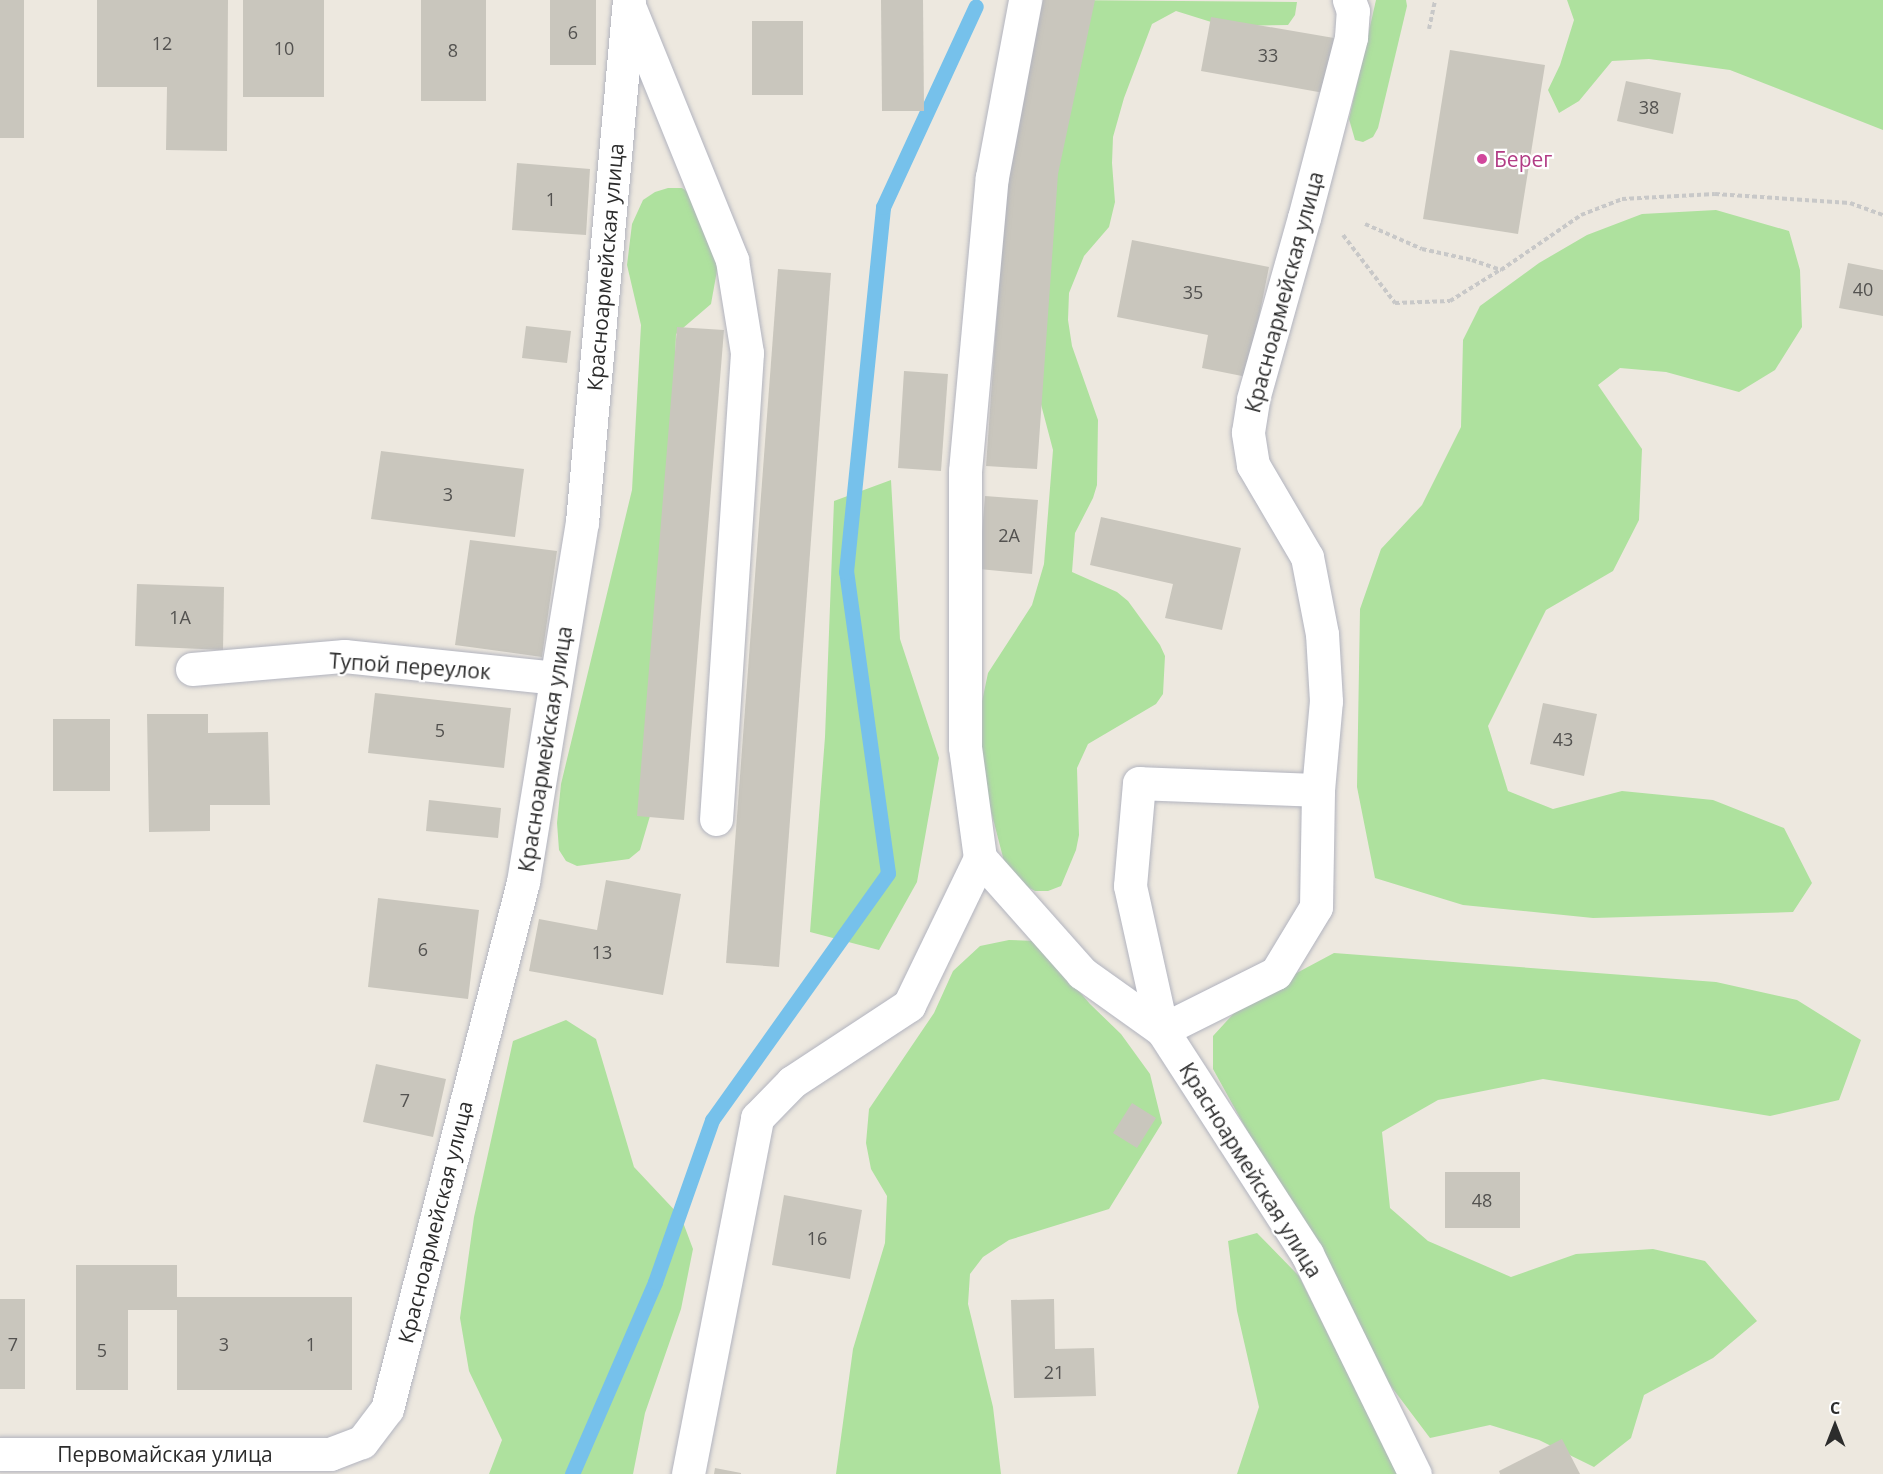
<!DOCTYPE html>
<meta charset="utf-8">
<style>
body{margin:0}
#map{position:relative;width:1883px;height:1474px;overflow:hidden;background:#ede8df;font-family:"Open Sans",sans-serif}
div>[style]{position:absolute}
.green>*{inset:0;background:#aee19e}
.stream>*{height:15px;margin:-7.5px;padding:0 7.5px;transform-origin:7.5px;border-radius:7.5px;background:#76c1eb}
.building>*{inset:0;background:#c9c6bd}
.path>*{height:4px;margin-top:-2px;transform-origin:0;background:repeating-linear-gradient(90deg,#c8c8c8 0 4.5px,transparent 0 7.5px)}
.roads{filter:drop-shadow(0 0 2px #b2b4bf) drop-shadow(0 0 2px #b2b4bf)}
.minor>*{height:33px;margin:-16.5px;padding:0 16.5px;transform-origin:16.5px;border-radius:16.5px;background:#fff}
.dots>*{width:16px;height:16px;translate:-50% -50%;box-sizing:border-box;border:3px solid #fff;border-radius:50%}
span{translate:-50% -50%;white-space:nowrap;text-align:center;line-height:1.15;-webkit-text-stroke:4.5px #fff;paint-order:stroke}
.number-label{font-size:18px;color:#535250}
.number-label span{-webkit-text-stroke-width:0}
.hotel-label{font-size:21px;color:#b23c85}
.left{translate:0 -50%;text-align:left}
.street-label{font-size:21px;color:#2c2c2c}
.north{position:absolute;left:1805px;top:1396px;width:60px;height:60px;-webkit-text-stroke:4px #fff;paint-order:stroke;rotate:0deg;font-size:16px;font-weight:700;line-height:24px;text-align:center;color:#2c2c2c}
.north::after{content:'';display:block;margin:auto;width:21px;height:27px;background:#2c2c2c;clip-path:polygon(50% 0,100% 100%,50% 72%,0 100%)}
</style>
<div id="map">
<div class="green">
<i style="clip-path:polygon(1059px 0,1297px 2px,1295px 15px,1288px 25px,1224px 26px,1176px 11px,1152px 24px,1124px 98px,1113px 137px,1112px 163px,1115px 202px,1109px 227px,1084px 256px,1069px 293px,1068px 320px,1072px 346px,1098px 420px,1097px 485px,1093px 498px,1075px 533px,1072px 572px,1117px 592px,1128px 601px,1160px 645px,1165px 656px,1163px 694px,1156px 704px,1088px 744px,1077px 768px,1079px 835px,1076px 850px,1061px 886px,1048px 891px,1035px 891px,1013px 879px,1006px 869px,991px 811px,978px 776px,977px 725px,988px 673px,1032px 605px,1044px 564px,1053px 450px,1033px 374px)"></i>
<i style="clip-path:polygon(1376px 0,1406px 0,1407px 6px,1378px 128px,1373px 137px,1363px 142px,1355px 140px,1349px 119px)"></i>
<i style="clip-path:polygon(1567px 0,1883px 0,1883px 130px,1730px 70px,1649px 59px,1612px 61px,1579px 101px,1559px 113px,1548px 90px,1560px 65px,1574px 20px)"></i>
<i style="clip-path:polygon(668px 188px,682px 188px,698px 199px,718px 265px,711px 304px,676px 334px,663px 716px,655px 799px,640px 850px,629px 859px,577px 866px,566px 861px,559px 850px,557px 823px,561px 784px,632px 490px,641px 325px,627px 265px,632px 224px,643px 200px,655px 192px)"></i>
<i style="clip-path:polygon(1716px 210px,1789px 231px,1800px 270px,1802px 327px,1775px 370px,1739px 392px,1666px 372px,1620px 368px,1598px 385px,1642px 449px,1639px 520px,1613px 571px,1546px 610px,1488px 726px,1508px 791px,1553px 809px,1622px 791px,1713px 800px,1784px 828px,1812px 883px,1793px 912px,1593px 918px,1463px 905px,1375px 878px,1357px 787px,1360px 609px,1381px 549px,1422px 505px,1461px 427px,1463px 340px,1480px 306px,1539px 263px,1587px 235px,1642px 214px)"></i>
<i style="clip-path:polygon(891px 480px,900px 639px,939px 758px,917px 882px,879px 950px,810px 932px,825px 737px,834px 501px)"></i>
<i style="clip-path:polygon(1009px 940px,1036px 941px,1090px 1004px,1121px 1034px,1150px 1074px,1162px 1123px,1109px 1209px,1009px 1240px,983px 1257px,970px 1274px,968px 1304px,993px 1407px,1001px 1474px,836px 1474px,853px 1349px,885px 1243px,887px 1196px,871px 1169px,866px 1143px,869px 1109px,934px 1013px,953px 971px,980px 946px)"></i>
<i style="clip-path:polygon(1334px 953px,1716px 982px,1797px 1000px,1861px 1040px,1839px 1100px,1770px 1116px,1543px 1079px,1438px 1100px,1382px 1132px,1390px 1208px,1428px 1241px,1511px 1277px,1576px 1254px,1653px 1249px,1705px 1261px,1757px 1321px,1713px 1358px,1644px 1395px,1631px 1438px,1594px 1467px,1539px 1440px,1490px 1425px,1430px 1438px,1381px 1373px,1213px 1069px,1213px 1036px,1246px 1000px)"></i>
<i style="clip-path:polygon(566px 1020px,596px 1039px,634px 1167px,681px 1217px,693px 1249px,681px 1309px,645px 1413px,633px 1474px,489px 1474px,502px 1440px,469px 1371px,460px 1318px,474px 1217px,513px 1041px)"></i>
<i style="clip-path:polygon(1257px 1233px,1299px 1276px,1398px 1474px,1237px 1474px,1259px 1407px,1237px 1311px,1228px 1241px)"></i>
</div>
<div class="stream">
<i style="left:572px;top:1474px;width:209px;rotate:-66.6deg"></i>
<i style="left:655px;top:1282px;width:172px;rotate:-70.6deg"></i>
<i style="left:712px;top:1120px;width:303px;rotate:-54.5deg"></i>
<i style="left:888px;top:873px;width:304px;rotate:-97.9deg"></i>
<i style="left:846px;top:572px;width:367px;rotate:-84.2deg"></i>
<i style="left:883px;top:207px;width:221px;rotate:-65.2deg"></i>
</div>
<div class="building">
<i style="clip-path:polygon(0 0,24px 0,24px 138px,0 138px)"></i>
<i style="clip-path:polygon(97px 0,228px 0,227px 151px,166px 150px,167px 87px,97px 87px)"></i>
<i style="clip-path:polygon(243px 0,324px 0,324px 97px,243px 97px)"></i>
<i style="clip-path:polygon(421px 0,486px 0,486px 101px,421px 101px)"></i>
<i style="clip-path:polygon(550px 0,596px 0,596px 65px,550px 65px)"></i>
<i style="clip-path:polygon(881px 0,923px 0,924px 111px,882px 111px)"></i>
<i style="clip-path:polygon(1043px 0,1095px 0,1058px 174px,1037px 469px,986px 466px,1007px 171px)"></i>
<i style="clip-path:polygon(1211px 17px,1334px 38px,1324px 93px,1201px 71px)"></i>
<i style="clip-path:polygon(752px 21px,803px 21px,803px 95px,752px 95px)"></i>
<i style="clip-path:polygon(1450px 50px,1545px 65px,1518px 234px,1423px 219px)"></i>
<i style="clip-path:polygon(1626px 81px,1681px 93px,1673px 134px,1617px 121px)"></i>
<i style="clip-path:polygon(517px 163px,590px 169px,586px 235px,512px 230px)"></i>
<i style="clip-path:polygon(1132px 240px,1269px 267px,1247px 377px,1202px 368px,1208px 335px,1117px 317px)"></i>
<i style="clip-path:polygon(1848px 263px,1883px 270px,1883px 316px,1839px 308px)"></i>
<i style="clip-path:polygon(778px 269px,831px 273px,779px 967px,726px 963px)"></i>
<i style="clip-path:polygon(526px 326px,571px 331px,567px 363px,522px 358px)"></i>
<i style="clip-path:polygon(677px 327px,724px 330px,684px 820px,637px 816px)"></i>
<i style="clip-path:polygon(904px 371px,948px 374px,941px 471px,898px 468px)"></i>
<i style="clip-path:polygon(381px 451px,524px 469px,515px 537px,371px 519px)"></i>
<i style="clip-path:polygon(985px 496px,1038px 500px,1032px 574px,979px 569px)"></i>
<i style="clip-path:polygon(1101px 517px,1241px 548px,1222px 630px,1165px 618px,1173px 584px,1090px 565px)"></i>
<i style="clip-path:polygon(470px 540px,557px 551px,542px 657px,455px 645px)"></i>
<i style="clip-path:polygon(137px 584px,224px 587px,223px 650px,135px 646px)"></i>
<i style="clip-path:polygon(375px 693px,511px 708px,504px 768px,368px 753px)"></i>
<i style="clip-path:polygon(1543px 703px,1597px 714px,1584px 776px,1530px 764px)"></i>
<i style="clip-path:polygon(147px 714px,208px 714px,208px 733px,268px 732px,270px 805px,210px 805px,210px 831px,149px 832px)"></i>
<i style="clip-path:polygon(53px 719px,110px 719px,110px 791px,53px 791px)"></i>
<i style="clip-path:polygon(429px 800px,501px 808px,498px 838px,426px 831px)"></i>
<i style="clip-path:polygon(606px 880px,681px 894px,663px 995px,529px 971px,539px 919px,597px 930px)"></i>
<i style="clip-path:polygon(378px 898px,479px 910px,468px 999px,368px 987px)"></i>
<i style="clip-path:polygon(376px 1064px,446px 1079px,433px 1137px,363px 1122px)"></i>
<i style="clip-path:polygon(1132px 1103px,1156px 1118px,1137px 1148px,1113px 1133px)"></i>
<i style="clip-path:polygon(1445px 1172px,1520px 1172px,1520px 1228px,1445px 1228px)"></i>
<i style="clip-path:polygon(784px 1195px,862px 1210px,850px 1279px,772px 1265px)"></i>
<i style="clip-path:polygon(76px 1265px,177px 1265px,177px 1310px,128px 1310px,128px 1390px,76px 1390px)"></i>
<i style="clip-path:polygon(177px 1297px,352px 1297px,352px 1390px,177px 1390px)"></i>
<i style="clip-path:polygon(0 1299px,25px 1299px,25px 1389px,0 1389px)"></i>
<i style="clip-path:polygon(1054px 1299px,1055px 1349px,1094px 1348px,1096px 1396px,1014px 1398px,1011px 1300px)"></i>
<i style="clip-path:polygon(1562px 1439px,1580px 1474px,1500px 1474px,1499px 1471px)"></i>
<i style="clip-path:polygon(715px 1468px,741px 1473px,741px 1474px,714px 1474px)"></i>
</div>
<div class="path">
<i style="left:1429px;top:29px;width:30px;rotate:-78deg"></i>
<i style="left:1365px;top:224px;width:62px;rotate:23.7deg"></i>
<i style="left:1422px;top:249px;width:51px;rotate:12.4deg"></i>
<i style="left:1472px;top:260px;width:31px;rotate:19deg"></i>
<i style="left:1501px;top:270px;width:97px;rotate:-34.5deg"></i>
<i style="left:1581px;top:215px;width:44px;rotate:-21.3deg"></i>
<i style="left:1622px;top:199px;width:93px;rotate:-3.1deg"></i>
<i style="left:1715px;top:194px;width:135px;rotate:3.8deg"></i>
<i style="left:1850px;top:203px;width:35px;rotate:20deg"></i>
<i style="left:1343px;top:235px;width:86px;rotate:52.6deg"></i>
<i style="left:1395px;top:303px;width:55px;rotate:-2.1deg"></i>
<i style="left:1450px;top:301px;width:59px;rotate:-31.8deg"></i>
</div>
<div class="roads">
<div class="minor">
<i style="left:631px;top:11px;width:269px;rotate:67.9deg"></i>
<i style="left:732px;top:260px;width:94px;rotate:80.8deg"></i>
<i style="left:747px;top:353px;width:467px;rotate:93.8deg"></i>
<i style="left:192px;top:669px;width:153px;rotate:-4.9deg"></i>
<i style="left:344px;top:656px;width:213px;rotate:5.9deg"></i>
<i style="left:1318px;top:790px;width:179px;rotate:-177.8deg"></i>
<i style="left:1139px;top:783px;width:103px;rotate:95deg"></i>
<i style="left:1130px;top:886px;width:148px;rotate:77.5deg"></i>
<i style="left:1162px;top:1030px;width:127px;rotate:-26.6deg"></i>
<i style="left:1276px;top:973px;width:77px;rotate:-58.8deg"></i>
<i style="left:1316px;top:907px;width:117px;rotate:-89deg"></i>
<i style="left:1318px;top:790px;width:89px;rotate:-84.9deg"></i>
<i style="left:1326px;top:701px;width:67px;rotate:-93.4deg"></i>
<i style="left:1322px;top:634px;width:78px;rotate:-101deg"></i>
<i style="left:1307px;top:557px;width:107px;rotate:-120.4deg"></i>
<i style="left:1253px;top:465px;width:33px;rotate:-99deg"></i>
<i style="left:1248px;top:432px;width:33px;rotate:-81deg"></i>
<i style="left:1253px;top:399px;width:188px;rotate:-74.3deg"></i>
<i style="left:1304px;top:218px;width:187px;rotate:-75.4deg"></i>
<i style="left:1351px;top:37px;width:26px;rotate:-86deg"></i>
<i style="left:1353px;top:11px;width:12px;rotate:-110deg"></i>
<i style="left:980px;top:858px;width:112px;rotate:-97.7deg"></i>
<i style="left:965px;top:747px;width:276px;rotate:-90deg"></i>
<i style="left:965px;top:471px;width:295px;rotate:-84.8deg"></i>
<i style="left:992px;top:177px;width:180px;rotate:-79.4deg"></i>
<i style="left:980px;top:858px;width:154px;rotate:48.4deg"></i>
<i style="left:1082px;top:973px;width:98px;rotate:35.5deg"></i>
<i style="left:1162px;top:1030px;width:267px;rotate:57.1deg"></i>
<i style="left:1307px;top:1254px;width:245px;rotate:63.9deg"></i>
<i style="left:0;top:1454px;width:330px"></i>
<i style="left:330px;top:1454px;width:34px;rotate:-21deg"></i>
<i style="left:362px;top:1442px;width:41px;rotate:-52.9deg"></i>
<i style="left:387px;top:1409px;width:544px;rotate:-75.53deg"></i>
<i style="left:523px;top:882px;width:365px;rotate:-80.7deg"></i>
<i style="left:582px;top:522px;width:524px;rotate:-84.86deg"></i>
<i style="left:688px;top:1474px;width:363px;rotate:-79deg"></i>
<i style="left:757px;top:1118px;width:50px;rotate:-45.8deg"></i>
<i style="left:792px;top:1082px;width:140px;rotate:-33.3deg"></i>
<i style="left:909px;top:1005px;width:163px;rotate:-64.2deg"></i>
</div>
</div>
<div class="dots">
<i style="left:1482px;top:159px;background:#d1479c"></i>
</div>
<div class="number-label">
<span style="left:573px;top:32px">6</span>
<span style="left:162px;top:43px">12</span>
<span style="left:284px;top:48px">10</span>
<span style="left:453px;top:50px">8</span>
<span style="left:1268px;top:55px">33</span>
<span style="left:1649px;top:107px">38</span>
<span style="left:551px;top:199px">1</span>
<span style="left:1863px;top:289px">40</span>
<span style="left:1193px;top:292px">35</span>
<span style="left:448px;top:494px">3</span>
<span style="left:1009px;top:535px">2А</span>
<span style="left:180px;top:617px">1А</span>
<span style="left:440px;top:730px">5</span>
<span style="left:1563px;top:739px">43</span>
<span style="left:423px;top:949px">6</span>
<span style="left:602px;top:952px">13</span>
<span style="left:405px;top:1100px">7</span>
<span style="left:1482px;top:1200px">48</span>
<span style="left:817px;top:1238px">16</span>
<span style="left:13px;top:1344px">7</span>
<span style="left:224px;top:1344px">3</span>
<span style="left:311px;top:1344px">1</span>
<span style="left:102px;top:1350px">5</span>
<span style="left:1054px;top:1372px">21</span>
</div>
<div class="hotel-label">
<span class="left" style="left:1494px;top:159px">Берег</span>
</div>
<div class="street-label">
<span style="left:605px;top:267px;rotate:-85deg">Красноармейская улица</span>
<span style="left:1284px;top:292px;rotate:-75deg">Красноармейская улица</span>
<span style="left:410px;top:666px;rotate:4deg">Тупой переулок</span>
<span style="left:545px;top:749px;rotate:-81deg">Красноармейская улица</span>
<span style="left:1251px;top:1170px;rotate:58deg">Красноармейская улица</span>
<span style="left:435px;top:1222px;rotate:-76deg">Красноармейская улица</span>
<span style="left:165px;top:1454px">Первомайская улица</span>
</div>
<div class="north">С</div>
</div>
